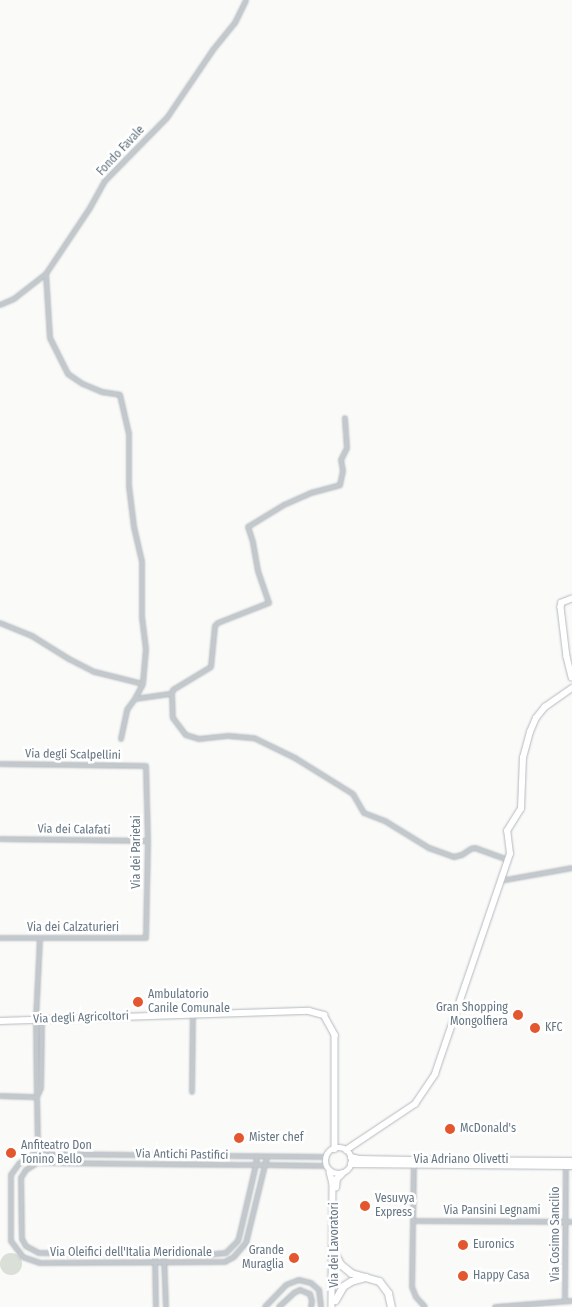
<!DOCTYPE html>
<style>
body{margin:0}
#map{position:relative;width:572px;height:1307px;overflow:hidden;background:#fafaf8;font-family:"Fira Sans Condensed",sans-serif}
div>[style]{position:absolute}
.green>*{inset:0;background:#dadfd7}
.round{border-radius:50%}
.roads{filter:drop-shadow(0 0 1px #b3babf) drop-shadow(0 0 1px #b3babf)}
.street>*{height:4px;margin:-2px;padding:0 2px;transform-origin:2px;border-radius:2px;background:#c3c8cc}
.secondary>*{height:5.5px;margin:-2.75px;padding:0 2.75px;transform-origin:2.75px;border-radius:2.75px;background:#fff}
.secondary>.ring{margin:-2.75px;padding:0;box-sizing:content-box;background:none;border:5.5px solid #fff;border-radius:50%}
.highway>*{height:7px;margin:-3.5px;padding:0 3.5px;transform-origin:3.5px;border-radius:3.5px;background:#fff}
.dots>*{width:14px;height:14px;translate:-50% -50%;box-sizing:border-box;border:2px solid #fff;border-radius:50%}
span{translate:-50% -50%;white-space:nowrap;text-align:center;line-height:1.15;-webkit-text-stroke:5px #fff;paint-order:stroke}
.street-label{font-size:12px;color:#657683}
.poi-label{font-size:12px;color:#657683}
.left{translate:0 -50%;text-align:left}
.right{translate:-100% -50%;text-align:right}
</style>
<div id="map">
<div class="green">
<i class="round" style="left:0;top:1253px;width:22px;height:22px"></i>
</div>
<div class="roads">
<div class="street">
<i style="left:46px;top:274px;width:64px;rotate:86.4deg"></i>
<i style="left:50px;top:338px;width:40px;rotate:63.4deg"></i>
<i style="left:68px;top:374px;width:18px;rotate:34deg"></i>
<i style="left:83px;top:384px;width:21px;rotate:23deg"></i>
<i style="left:102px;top:392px;width:18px;rotate:9deg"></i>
<i style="left:120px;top:395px;width:39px;rotate:77deg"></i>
<i style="left:129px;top:433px;width:53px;rotate:90deg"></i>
<i style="left:129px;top:486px;width:41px;rotate:83deg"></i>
<i style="left:134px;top:527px;width:36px;rotate:77deg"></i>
<i style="left:142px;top:562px;width:55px;rotate:90deg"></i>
<i style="left:142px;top:617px;width:32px;rotate:83deg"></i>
<i style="left:146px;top:649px;width:35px;rotate:95deg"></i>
<i style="left:0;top:305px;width:15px;rotate:-23deg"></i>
<i style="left:14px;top:299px;width:41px;rotate:-38deg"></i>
<i style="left:46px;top:274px;width:79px;rotate:-56.3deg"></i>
<i style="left:90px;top:208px;width:31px;rotate:-61deg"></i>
<i style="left:105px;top:181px;width:88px;rotate:-45.5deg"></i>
<i style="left:167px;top:118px;width:82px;rotate:-55.9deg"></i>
<i style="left:213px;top:50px;width:35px;rotate:-51deg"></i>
<i style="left:235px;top:23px;width:25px;rotate:-64deg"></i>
<i style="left:0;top:623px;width:35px;rotate:22deg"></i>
<i style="left:32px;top:636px;width:44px;rotate:31.9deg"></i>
<i style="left:69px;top:659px;width:29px;rotate:27deg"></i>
<i style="left:95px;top:672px;width:49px;rotate:14deg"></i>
<i style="left:143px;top:684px;width:17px;rotate:118deg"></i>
<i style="left:135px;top:699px;width:37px;rotate:-8deg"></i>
<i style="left:172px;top:694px;width:24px;rotate:88deg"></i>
<i style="left:173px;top:718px;width:21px;rotate:53deg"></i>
<i style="left:186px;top:735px;width:14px;rotate:17deg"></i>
<i style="left:199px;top:739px;width:30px;rotate:-6deg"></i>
<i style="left:229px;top:736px;width:25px;rotate:5deg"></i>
<i style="left:254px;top:738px;width:46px;rotate:26deg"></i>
<i style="left:295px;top:758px;width:68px;rotate:31.8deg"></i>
<i style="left:353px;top:794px;width:22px;rotate:60deg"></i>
<i style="left:364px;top:813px;width:22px;rotate:21deg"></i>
<i style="left:385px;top:821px;width:52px;rotate:31.5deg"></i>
<i style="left:429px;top:848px;width:27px;rotate:20deg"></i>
<i style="left:454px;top:857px;width:8px;rotate:-14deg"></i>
<i style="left:462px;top:855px;width:11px;rotate:-34deg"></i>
<i style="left:471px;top:849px;width:4px;rotate:-14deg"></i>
<i style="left:475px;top:848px;width:35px;rotate:20deg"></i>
<i style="left:172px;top:694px;width:4px;rotate:-76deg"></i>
<i style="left:173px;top:690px;width:44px;rotate:-31.2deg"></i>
<i style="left:211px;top:667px;width:41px;rotate:-84.4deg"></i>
<i style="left:215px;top:626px;width:4px;rotate:-45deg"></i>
<i style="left:218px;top:623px;width:55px;rotate:-21.4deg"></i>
<i style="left:269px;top:603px;width:34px;rotate:-109deg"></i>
<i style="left:258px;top:571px;width:29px;rotate:-100deg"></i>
<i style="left:253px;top:542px;width:16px;rotate:-108deg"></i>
<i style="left:248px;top:527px;width:42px;rotate:-31.4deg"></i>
<i style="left:284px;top:505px;width:30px;rotate:-24deg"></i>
<i style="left:311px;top:493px;width:30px;rotate:-15deg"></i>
<i style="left:340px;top:485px;width:14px;rotate:-78deg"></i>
<i style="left:343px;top:471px;width:11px;rotate:-100deg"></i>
<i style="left:341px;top:460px;width:13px;rotate:-63deg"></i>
<i style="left:347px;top:448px;width:30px;rotate:-94deg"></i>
<i style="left:121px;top:739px;width:30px;rotate:-78deg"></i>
<i style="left:127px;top:710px;width:14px;rotate:-54deg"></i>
<i style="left:0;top:764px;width:146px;rotate:0.8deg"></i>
<i style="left:146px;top:766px;width:75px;rotate:88.5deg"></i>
<i style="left:148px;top:841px;width:97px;rotate:91.2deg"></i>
<i style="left:146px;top:938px;width:146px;rotate:180deg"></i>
<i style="left:0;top:839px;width:148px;rotate:0.8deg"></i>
<i style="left:500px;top:881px;width:73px;rotate:-10.2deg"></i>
<i style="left:192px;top:1092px;width:78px;rotate:-89.3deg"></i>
<i style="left:0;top:1096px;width:37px;rotate:2deg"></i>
<i style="left:37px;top:1097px;width:77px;rotate:-90.7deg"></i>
<i style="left:36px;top:1020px;width:82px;rotate:-87.2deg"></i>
<i style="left:38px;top:1145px;width:48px;rotate:-91.2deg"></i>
<i style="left:37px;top:1097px;width:10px;rotate:-66deg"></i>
<i style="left:41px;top:1088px;width:68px;rotate:-89.2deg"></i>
<i style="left:257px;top:1156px;width:9px;rotate:96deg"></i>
<i style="left:256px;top:1165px;width:71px;rotate:103.1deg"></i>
<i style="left:240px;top:1234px;width:7px;rotate:106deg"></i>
<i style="left:238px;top:1241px;width:17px;rotate:135deg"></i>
<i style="left:226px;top:1253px;width:20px;rotate:174deg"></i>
<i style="left:206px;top:1255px;width:167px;rotate:-179.3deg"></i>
<i style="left:39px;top:1253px;width:15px;rotate:-152deg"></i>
<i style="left:26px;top:1246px;width:8px;rotate:-120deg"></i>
<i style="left:22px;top:1239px;width:61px;rotate:-90.9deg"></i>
<i style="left:21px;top:1178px;width:9px;rotate:-58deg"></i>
<i style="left:26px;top:1170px;width:13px;rotate:-32deg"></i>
<i style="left:37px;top:1163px;width:14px"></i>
<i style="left:51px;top:1163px;width:87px;rotate:0.7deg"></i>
<i style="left:138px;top:1164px;width:103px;rotate:0.6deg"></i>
<i style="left:241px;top:1165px;width:24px"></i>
<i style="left:265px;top:1165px;width:61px;rotate:0.9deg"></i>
<i style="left:267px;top:1157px;width:89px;rotate:103.7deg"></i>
<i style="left:246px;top:1243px;width:18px;rotate:131deg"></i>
<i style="left:234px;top:1257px;width:10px;rotate:151deg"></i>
<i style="left:225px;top:1262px;width:185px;rotate:179.7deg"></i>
<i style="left:40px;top:1263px;width:18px;rotate:-161deg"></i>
<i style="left:23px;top:1257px;width:20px;rotate:-127deg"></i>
<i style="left:11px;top:1241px;width:66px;rotate:-90deg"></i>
<i style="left:11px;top:1175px;width:14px;rotate:-54deg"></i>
<i style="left:19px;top:1164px;width:18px;rotate:-34deg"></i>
<i style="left:34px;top:1154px;width:292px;rotate:0.6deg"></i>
<i style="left:414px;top:1162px;width:125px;rotate:90.9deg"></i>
<i style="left:412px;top:1287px;width:11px;rotate:68deg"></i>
<i style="left:416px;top:1297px;width:13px;rotate:48deg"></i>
<i style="left:413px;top:1221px;width:159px;rotate:0.4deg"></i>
<i style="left:155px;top:1255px;width:52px;rotate:88.9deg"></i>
<i style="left:164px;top:1255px;width:52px;rotate:87.8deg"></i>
<i style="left:565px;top:1301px;width:135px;rotate:-89.6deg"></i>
<i style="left:265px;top:1307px;width:30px;rotate:-46deg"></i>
<i style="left:286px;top:1285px;width:14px;rotate:-21deg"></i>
<i style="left:299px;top:1280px;width:12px;rotate:14deg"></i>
<i style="left:311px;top:1283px;width:11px;rotate:41deg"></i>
<i style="left:319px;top:1290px;width:17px;rotate:83deg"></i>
<i style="left:279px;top:1307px;width:21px;rotate:-43deg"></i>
<i style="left:294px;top:1293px;width:7px;rotate:-27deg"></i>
<i style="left:300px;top:1290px;width:11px;rotate:22deg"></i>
<i style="left:310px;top:1294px;width:7px;rotate:74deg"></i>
<i style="left:312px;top:1301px;width:6px;rotate:99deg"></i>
<i style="left:495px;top:1307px;width:77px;rotate:-4.5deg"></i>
</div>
<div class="secondary">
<i style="left:572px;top:599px;width:11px;rotate:158deg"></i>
<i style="left:562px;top:603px;width:4px;rotate:104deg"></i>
<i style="left:561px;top:607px;width:50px;rotate:83.2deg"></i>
<i style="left:567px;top:657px;width:21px;rotate:76deg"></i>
<i style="left:0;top:1021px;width:309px;rotate:-1.9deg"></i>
<i style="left:309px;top:1011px;width:16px;rotate:15deg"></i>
<i style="left:324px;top:1015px;width:23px;rotate:61deg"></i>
<i style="left:335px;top:1035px;width:114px;rotate:90deg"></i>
<i class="ring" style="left:326px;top:1148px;width:20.5px;height:20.5px"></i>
<i style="left:346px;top:1150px;width:83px;rotate:-33.7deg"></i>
<i style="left:415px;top:1104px;width:36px;rotate:-56deg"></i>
<i style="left:435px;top:1074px;width:232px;rotate:-71.2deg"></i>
<i style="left:510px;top:854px;width:23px;rotate:-97deg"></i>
<i style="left:507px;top:831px;width:26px;rotate:-58deg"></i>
<i style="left:521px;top:809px;width:51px;rotate:-87.8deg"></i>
<i style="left:523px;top:758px;width:27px;rotate:-75deg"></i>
<i style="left:530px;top:732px;width:15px;rotate:-67deg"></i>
<i style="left:536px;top:718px;width:14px;rotate:-51deg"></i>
<i style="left:545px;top:707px;width:33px;rotate:-35deg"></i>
<i style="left:351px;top:1157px;width:9px;rotate:13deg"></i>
<i style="left:360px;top:1159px;width:53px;rotate:1.1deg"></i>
<i style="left:413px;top:1160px;width:159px;rotate:0.4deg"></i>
<i style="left:351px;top:1164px;width:221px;rotate:0.5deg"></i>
<i style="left:330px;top:1172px;width:12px;rotate:76deg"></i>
<i style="left:333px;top:1184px;width:123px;rotate:90.5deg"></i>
<i style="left:336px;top:1188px;width:9px;rotate:-84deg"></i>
<i style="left:337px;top:1179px;width:7px;rotate:-45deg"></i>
</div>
<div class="highway">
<i style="left:335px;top:1254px;width:11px;rotate:63deg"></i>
<i style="left:340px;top:1264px;width:14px;rotate:39deg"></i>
<i style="left:351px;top:1273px;width:29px;rotate:16deg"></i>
<i style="left:379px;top:1281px;width:15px;rotate:53deg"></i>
<i style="left:388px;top:1293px;width:14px;rotate:78deg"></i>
<i style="left:335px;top:1300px;width:16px;rotate:-60deg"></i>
<i style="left:343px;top:1286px;width:9px;rotate:-32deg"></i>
<i style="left:351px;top:1281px;width:15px;rotate:-16deg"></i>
</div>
</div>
<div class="dots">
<i style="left:138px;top:1002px;background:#e4572e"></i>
<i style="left:518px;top:1015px;background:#e4572e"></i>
<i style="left:535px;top:1028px;background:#e4572e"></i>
<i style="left:450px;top:1129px;background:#e4572e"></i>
<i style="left:239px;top:1138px;background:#e4572e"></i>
<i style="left:11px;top:1153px;background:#e4572e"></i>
<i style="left:365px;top:1206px;background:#e4572e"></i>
<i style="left:463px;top:1245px;background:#e4572e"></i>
<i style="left:294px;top:1258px;background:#e4572e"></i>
<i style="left:463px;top:1276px;background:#e4572e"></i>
</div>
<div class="street-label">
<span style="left:121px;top:151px;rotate:-47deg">Fondo Favale</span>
<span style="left:73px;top:755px;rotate:1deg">Via degli Scalpellini</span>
<span style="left:74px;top:830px;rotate:1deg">Via dei Calafati</span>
<span style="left:137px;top:852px;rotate:-90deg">Via dei Parietai</span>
<span style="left:73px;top:928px">Via dei Calzaturieri</span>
<span style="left:81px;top:1018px;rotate:-2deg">Via degli Agricoltori</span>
<span style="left:182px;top:1155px;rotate:1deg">Via Antichi Pastifici</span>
<span style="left:461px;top:1160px">Via Adriano Olivetti</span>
<span style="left:492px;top:1211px">Via Pansini Legnami</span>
<span style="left:556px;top:1234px;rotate:-90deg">Via Cosimo Sancilio</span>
<span style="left:335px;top:1245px;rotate:-90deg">Via dei Lavoratori</span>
<span style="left:131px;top:1253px">Via Oleifici dell'Italia Meridionale</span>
</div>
<div class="poi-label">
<span class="left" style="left:148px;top:1002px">Ambulatorio<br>Canile Comunale</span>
<span class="right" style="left:508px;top:1015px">Gran Shopping<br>Mongolfiera</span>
<span class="left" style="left:545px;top:1028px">KFC</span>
<span class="left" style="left:460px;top:1129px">McDonald's</span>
<span class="left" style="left:249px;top:1138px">Mister chef</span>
<span class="left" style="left:21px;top:1153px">Anfiteatro Don<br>Tonino Bello</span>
<span class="left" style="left:375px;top:1206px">Vesuvya<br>Express</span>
<span class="left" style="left:473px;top:1245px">Euronics</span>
<span class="right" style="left:284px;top:1258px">Grande<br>Muraglia</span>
<span class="left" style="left:473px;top:1276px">Happy Casa</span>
</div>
</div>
